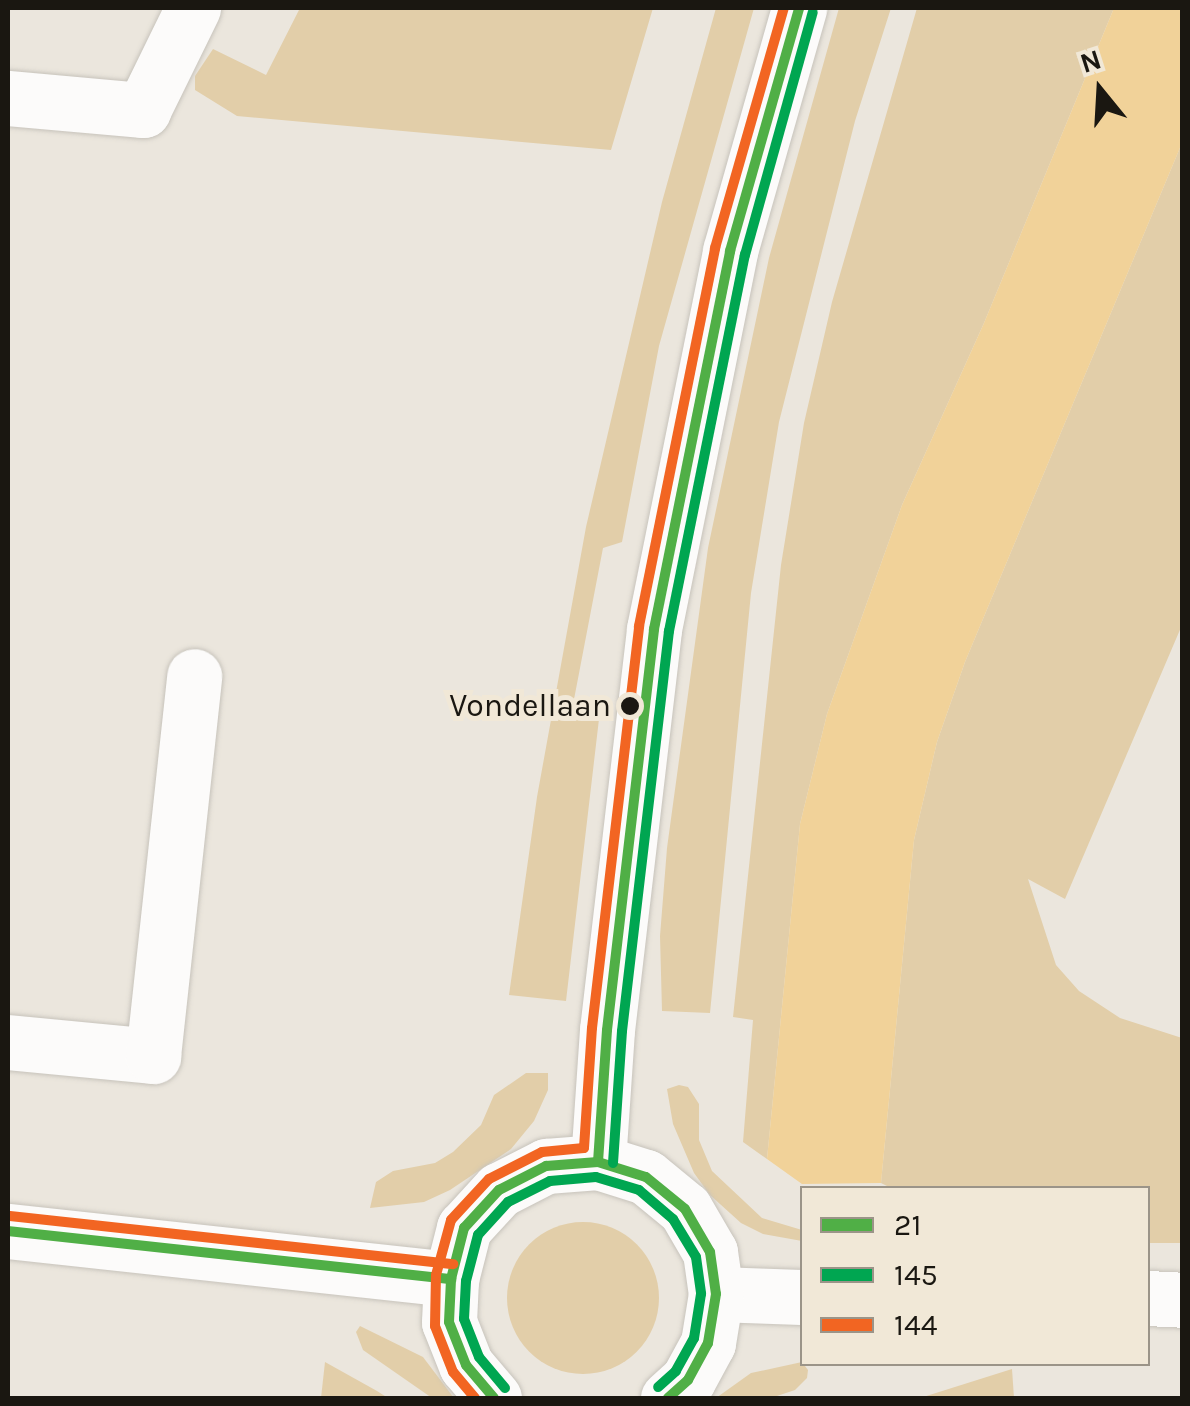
<!DOCTYPE html>
<style>
body{margin:0}
#map{position:relative;width:1190px;height:1406px;overflow:hidden;background:#ebe6dd;font-family:Karla,sans-serif}
div>[style]{position:absolute}
.green>*{inset:0;background:#e2cea9}
.round{border-radius:50%}
.water>*{inset:0;background:#f1d299}
.roads{filter:drop-shadow(0 0 2px #c7c3bb) drop-shadow(0 0 2px #c7c3bb)}
.minor>*{height:55px;margin:-27.5px;padding:0 27.5px;transform-origin:27.5px;border-radius:27.5px;background:#fcfbfa}
.bus-1>*{height:10px;margin:-5px;padding:0 5px;transform-origin:5px;border-radius:5px;background:#50af46}
.bus-2>*{height:10px;margin:-5px;padding:0 5px;transform-origin:5px;border-radius:5px;background:#00a651}
.bus-3>*{height:10px;margin:-5px;padding:0 5px;transform-origin:5px;border-radius:5px;background:#f26522}
.dots>*{width:28px;height:28px;translate:-50% -50%;box-sizing:border-box;border:5px solid #f1e8d7;border-radius:50%}
span{translate:-50% -50%;white-space:nowrap;text-align:center;line-height:1.15;-webkit-text-stroke:10px #f1e8d7;paint-order:stroke}
.bus-label{font-size:32px;color:#1a1711}
.right{translate:-100% -50%;text-align:right}
.frame{position:absolute;inset:0;border:10px solid #1a1711;pointer-events:none}
.legend{position:absolute;left:800px;top:1186px;width:350px;height:180px;box-sizing:border-box;background:#f1e8d7;border:2px solid #9b9488;margin:0;padding:12px 18px;list-style:none;font-size:30px;color:#1a1711}
.legend li{display:flex;align-items:center;gap:20px;height:50px}
.legend b{width:50px;border:2px solid #9b9488}
.north{position:absolute;left:1050px;top:40px;width:100px;height:100px;-webkit-text-stroke:8px #f1e8d7;paint-order:stroke;rotate:342deg;font-size:28px;font-weight:700;line-height:40px;text-align:center;color:#1a1711}
.north::after{content:'';display:block;margin:auto;width:35px;height:45px;background:#1a1711;clip-path:polygon(50% 0,100% 100%,50% 72%,0 100%)}
</style>
<div id="map">
<div class="green">
<i style="clip-path:polygon(300px 8px,653px 8px,611px 150px,237px 116px,195px 90px,195px 76px,213px 49px,266px 75px)"></i>
<i style="clip-path:polygon(716px 8px,754px 8px,659px 346px,622px 542px,603px 548px,571px 715px,599px 719px,566px 1001px,509px 995px,537px 797px,586px 527px,662px 202px)"></i>
<i style="clip-path:polygon(839px 8px,891px 8px,855px 121px,779px 422px,751px 593px,710px 1013px,662px 1011px,660px 936px,667px 848px,708px 548px,769px 258px)"></i>
<i style="clip-path:polygon(917px 8px,1114px 8px,984px 323px,902px 505px,827px 714px,800px 824px,767px 1159px,743px 1142px,753px 1020px,733px 1017px,781px 565px,804px 423px,832px 302px)"></i>
<i style="clip-path:polygon(1182px 143px,1182px 625px,1065px 899px,1028px 879px,1056px 965px,1079px 991px,1120px 1018px,1182px 1038px,1182px 1243px,1148px 1243px,1148px 1188px,891px 1188px,881px 1183px,914px 840px,937px 742px,965px 662px)"></i>
<i style="clip-path:polygon(526px 1073px,548px 1073px,548px 1090px,534px 1121px,511px 1149px,450px 1190px,424px 1202px,370px 1208px,376px 1182px,393px 1171px,435px 1163px,453px 1152px,481px 1125px,494px 1095px)"></i>
<i style="clip-path:polygon(679px 1085px,688px 1087px,699px 1104px,699px 1140px,712px 1171px,762px 1218px,802px 1230px,802px 1241px,763px 1234px,741px 1223px,710px 1195px,694px 1173px,673px 1124px,667px 1089px)"></i>
<i class="round" style="left:507px;top:1222px;width:152px;height:152px"></i>
<i style="clip-path:polygon(360px 1326px,423px 1357px,454px 1398px,432px 1398px,363px 1350px,356px 1332px)"></i>
<i style="clip-path:polygon(325px 1362px,377px 1391px,388px 1398px,321px 1398px)"></i>
<i style="clip-path:polygon(802px 1362px,808px 1370px,807px 1378px,795px 1390px,771px 1398px,716px 1398px,751px 1373px)"></i>
<i style="clip-path:polygon(1012px 1369px,1014px 1398px,920px 1398px)"></i>
</div>
<div class="water">
<i style="clip-path:polygon(1114px 8px,1182px 8px,1182px 143px,965px 662px,937px 742px,914px 840px,881px 1183px,802px 1184px,767px 1159px,800px 824px,827px 714px,902px 505px,984px 323px)"></i>
</div>
<div class="roads">
<div class="minor">
<i style="left:8px;top:98px;width:136px;rotate:5.1deg"></i>
<i style="left:143px;top:110px;width:114px;rotate:-63.9deg"></i>
<i style="left:8px;top:1042px;width:146px;rotate:5.5deg"></i>
<i style="left:153px;top:1056px;width:382px;rotate:-83.8deg"></i>
<i style="left:598px;top:1162px;width:132px;rotate:-86.1deg"></i>
<i style="left:607px;top:1030px;width:404px;rotate:-83.3deg"></i>
<i style="left:654px;top:629px;width:386px;rotate:-78.6deg"></i>
<i style="left:730px;top:251px;width:253px;rotate:-74.1deg"></i>
<i style="left:8px;top:1231px;width:446px;rotate:6.2deg"></i>
<i style="left:716px;top:1294px;width:86px;rotate:2deg"></i>
<i style="left:1148px;top:1298px;width:34px;rotate:3deg"></i>
<i style="left:494px;top:1398px;width:43px;rotate:-130.3deg"></i>
<i style="left:466px;top:1365px;width:46px;rotate:-111.6deg"></i>
<i style="left:449px;top:1322px;width:43px;rotate:-87.3deg"></i>
<i style="left:451px;top:1279px;width:53px;rotate:-75.7deg"></i>
<i style="left:464px;top:1228px;width:52px;rotate:-47.4deg"></i>
<i style="left:499px;top:1190px;width:53px;rotate:-27.1deg"></i>
<i style="left:546px;top:1166px;width:52px;rotate:-4.4deg"></i>
<i style="left:598px;top:1162px;width:50px;rotate:17.4deg"></i>
<i style="left:646px;top:1177px;width:50px;rotate:39.4deg"></i>
<i style="left:685px;top:1209px;width:50px;rotate:59.8deg"></i>
<i style="left:710px;top:1252px;width:42px;rotate:81.9deg"></i>
<i style="left:716px;top:1294px;width:50px;rotate:99.3deg"></i>
<i style="left:708px;top:1343px;width:42px;rotate:118.4deg"></i>
<i style="left:688px;top:1380px;width:27px;rotate:138deg"></i>
</div>
</div>
<div class="bus-1">
<i style="left:598px;top:1162px;width:132px;rotate:-86.1deg"></i>
<i style="left:607px;top:1030px;width:404px;rotate:-83.3deg"></i>
<i style="left:654px;top:629px;width:386px;rotate:-78.6deg"></i>
<i style="left:730px;top:251px;width:253px;rotate:-74.1deg"></i>
<i style="left:8px;top:1231px;width:446px;rotate:6.2deg"></i>
<i style="left:494px;top:1398px;width:43px;rotate:-130.3deg"></i>
<i style="left:466px;top:1365px;width:46px;rotate:-111.6deg"></i>
<i style="left:449px;top:1322px;width:43px;rotate:-87.3deg"></i>
<i style="left:451px;top:1279px;width:53px;rotate:-75.7deg"></i>
<i style="left:464px;top:1228px;width:52px;rotate:-47.4deg"></i>
<i style="left:499px;top:1190px;width:53px;rotate:-27.1deg"></i>
<i style="left:546px;top:1166px;width:52px;rotate:-4.4deg"></i>
<i style="left:598px;top:1162px;width:50px;rotate:17.4deg"></i>
<i style="left:646px;top:1177px;width:50px;rotate:39.4deg"></i>
<i style="left:685px;top:1209px;width:50px;rotate:59.8deg"></i>
<i style="left:710px;top:1252px;width:42px;rotate:81.9deg"></i>
<i style="left:716px;top:1294px;width:50px;rotate:99.3deg"></i>
<i style="left:708px;top:1343px;width:42px;rotate:118.4deg"></i>
<i style="left:688px;top:1380px;width:27px;rotate:138deg"></i>
</div>
<div class="bus-2">
<i style="left:613px;top:1163px;width:132px;rotate:-86.1deg"></i>
<i style="left:622px;top:1031px;width:403px;rotate:-83.3deg"></i>
<i style="left:669px;top:631px;width:384px;rotate:-78.6deg"></i>
<i style="left:745px;top:255px;width:252px;rotate:-74.4deg"></i>
<i style="left:505px;top:1388px;width:40px;rotate:-130deg"></i>
<i style="left:479px;top:1357px;width:41px;rotate:-111.5deg"></i>
<i style="left:464px;top:1319px;width:38px;rotate:-87deg"></i>
<i style="left:466px;top:1281px;width:48px;rotate:-75.4deg"></i>
<i style="left:478px;top:1235px;width:45px;rotate:-47.7deg"></i>
<i style="left:508px;top:1202px;width:47px;rotate:-26.6deg"></i>
<i style="left:550px;top:1181px;width:46px;rotate:-5deg"></i>
<i style="left:596px;top:1177px;width:45px;rotate:16.8deg"></i>
<i style="left:639px;top:1190px;width:45px;rotate:40.5deg"></i>
<i style="left:673px;top:1219px;width:44px;rotate:58.8deg"></i>
<i style="left:696px;top:1257px;width:37px;rotate:82deg"></i>
<i style="left:701px;top:1294px;width:45px;rotate:99deg"></i>
<i style="left:694px;top:1338px;width:38px;rotate:119deg"></i>
<i style="left:676px;top:1371px;width:24px;rotate:138deg"></i>
</div>
<div class="bus-3">
<i style="left:10px;top:1216px;width:446px;rotate:6.2deg"></i>
<i style="left:475px;top:1398px;width:34px;rotate:-130deg"></i>
<i style="left:453px;top:1372px;width:49px;rotate:-111.4deg"></i>
<i style="left:435px;top:1326px;width:51px;rotate:-88.9deg"></i>
<i style="left:436px;top:1275px;width:57px;rotate:-74.7deg"></i>
<i style="left:451px;top:1220px;width:56px;rotate:-47.2deg"></i>
<i style="left:489px;top:1179px;width:59px;rotate:-27deg"></i>
<i style="left:542px;top:1152px;width:42px;rotate:-5.4deg"></i>
<i style="left:584px;top:1148px;width:120px;rotate:-86.2deg"></i>
<i style="left:592px;top:1028px;width:405px;rotate:-83.3deg"></i>
<i style="left:639px;top:626px;width:386px;rotate:-78.6deg"></i>
<i style="left:715px;top:248px;width:250px;rotate:-74deg"></i>
</div>
<div class="dots">
<i style="left:630px;top:706px;background:#1a1711"></i>
</div>
<div class="bus-label">
<span class="right" style="left:611px;top:706px">Vondellaan</span>
</div>
<div class="frame"></div>
<ul class="legend">
<li><b style="height:12px;background:#50af46"></b>21</li>
<li><b style="height:12px;background:#00a651"></b>145</li>
<li><b style="height:12px;background:#f26522"></b>144</li>
</ul>
<div class="north">N</div>
</div>
